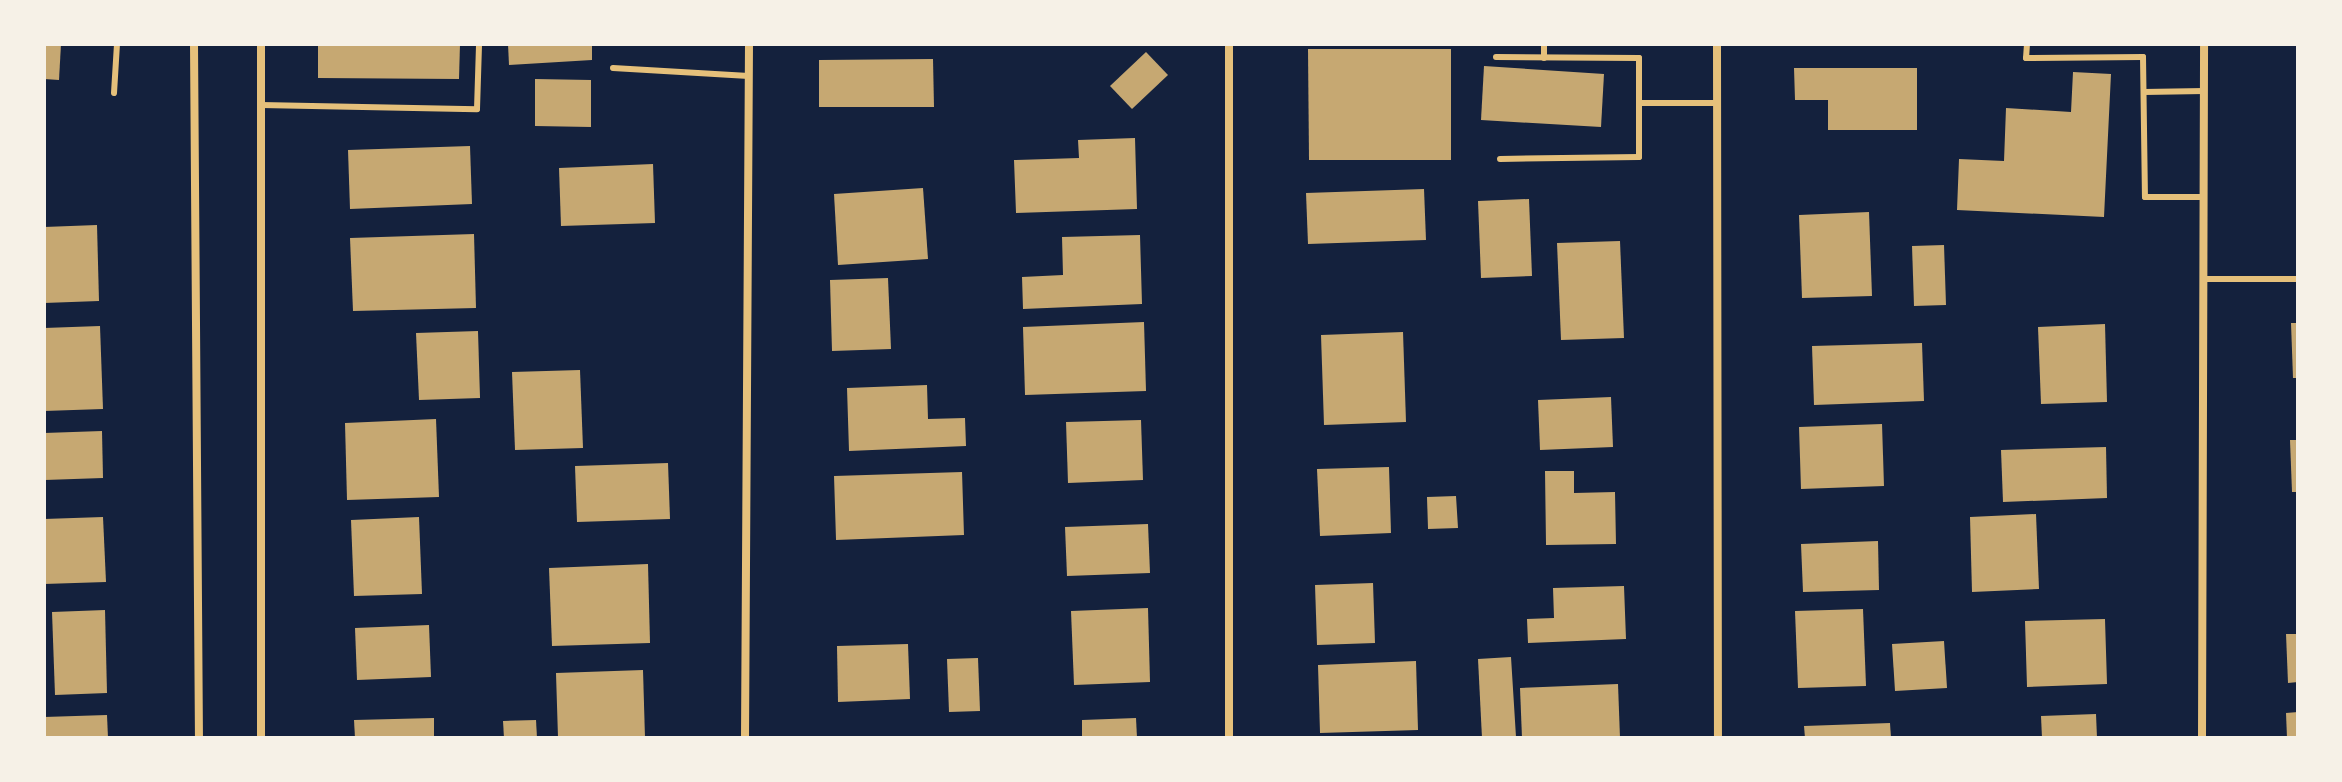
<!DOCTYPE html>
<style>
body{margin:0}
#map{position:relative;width:2342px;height:782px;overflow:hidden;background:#14213d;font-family:Mulish,sans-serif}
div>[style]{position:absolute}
.building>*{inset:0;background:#c6a872}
.service>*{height:6px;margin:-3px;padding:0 3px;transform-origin:3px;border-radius:3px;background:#e5c07b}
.minor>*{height:8px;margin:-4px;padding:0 4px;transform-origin:4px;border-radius:4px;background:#e5c07b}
span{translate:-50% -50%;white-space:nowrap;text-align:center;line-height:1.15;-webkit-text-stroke:8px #f6f1e7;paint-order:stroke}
.frame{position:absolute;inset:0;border:46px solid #f6f1e7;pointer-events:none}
</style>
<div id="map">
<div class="building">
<i style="clip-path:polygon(44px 44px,61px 44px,59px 80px,44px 79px)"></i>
<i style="clip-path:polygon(318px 44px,460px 44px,459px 79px,318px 78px)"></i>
<i style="clip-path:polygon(508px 44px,592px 44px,592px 60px,509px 65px)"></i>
<i style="clip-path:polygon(1308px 49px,1451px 49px,1451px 160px,1309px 160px)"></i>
<i style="clip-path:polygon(1146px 52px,1168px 75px,1132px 109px,1110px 86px)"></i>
<i style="clip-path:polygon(933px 59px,934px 107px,819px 107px,819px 60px)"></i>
<i style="clip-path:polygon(1484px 66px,1604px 74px,1601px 127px,1481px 120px)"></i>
<i style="clip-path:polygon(1794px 68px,1917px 68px,1917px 130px,1828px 130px,1828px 100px,1795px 100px)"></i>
<i style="clip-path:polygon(2073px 72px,2111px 74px,2104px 217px,1957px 210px,1959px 159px,2004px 161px,2006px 108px,2071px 112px)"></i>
<i style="clip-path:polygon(535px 79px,591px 80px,591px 127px,535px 126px)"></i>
<i style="clip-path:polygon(1135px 138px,1137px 209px,1016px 213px,1014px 160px,1079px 158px,1078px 140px)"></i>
<i style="clip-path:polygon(470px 146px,472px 204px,350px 209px,348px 150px)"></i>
<i style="clip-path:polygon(653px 164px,655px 223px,561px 226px,559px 168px)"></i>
<i style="clip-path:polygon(923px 188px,928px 259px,838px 265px,834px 194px)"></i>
<i style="clip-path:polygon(1424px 189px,1426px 240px,1308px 244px,1306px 193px)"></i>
<i style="clip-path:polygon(1529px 199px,1532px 276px,1481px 278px,1478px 201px)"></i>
<i style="clip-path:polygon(1869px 212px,1872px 296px,1802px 298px,1799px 215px)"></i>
<i style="clip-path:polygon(97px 225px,99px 301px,44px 303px,44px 227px)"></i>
<i style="clip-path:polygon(474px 234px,476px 308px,353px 311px,350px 238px)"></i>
<i style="clip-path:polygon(1140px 235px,1142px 304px,1023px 309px,1022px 277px,1063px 275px,1062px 237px)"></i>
<i style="clip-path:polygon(1620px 241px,1624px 338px,1561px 340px,1557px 243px)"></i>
<i style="clip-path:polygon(1944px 245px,1946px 305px,1914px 306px,1912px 246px)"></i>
<i style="clip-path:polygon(888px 278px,891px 349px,832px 351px,830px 280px)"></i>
<i style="clip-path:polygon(1144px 322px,1146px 391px,1025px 395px,1023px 327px)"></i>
<i style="clip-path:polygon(2291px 323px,2298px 323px,2298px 378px,2293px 378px)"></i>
<i style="clip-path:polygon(2105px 324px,2107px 402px,2041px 404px,2038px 327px)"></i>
<i style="clip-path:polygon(100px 326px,103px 409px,44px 411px,44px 328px)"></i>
<i style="clip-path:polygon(478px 331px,480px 398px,419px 400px,416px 333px)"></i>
<i style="clip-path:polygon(1403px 332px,1406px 422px,1324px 425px,1321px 335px)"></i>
<i style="clip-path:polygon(1922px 343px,1924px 401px,1814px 405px,1812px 346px)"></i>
<i style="clip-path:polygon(580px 370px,583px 448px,515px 450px,512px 372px)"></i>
<i style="clip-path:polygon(927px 385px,928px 419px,965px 418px,966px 446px,849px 451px,847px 388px)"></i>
<i style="clip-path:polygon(1611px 397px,1613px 447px,1540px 450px,1538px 400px)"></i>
<i style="clip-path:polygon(436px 419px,439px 497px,347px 500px,345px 423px)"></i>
<i style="clip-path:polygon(1141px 420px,1143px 480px,1068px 483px,1066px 422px)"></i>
<i style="clip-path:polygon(1882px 424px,1884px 486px,1801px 489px,1799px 427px)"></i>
<i style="clip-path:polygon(102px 431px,103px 478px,45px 480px,44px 433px)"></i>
<i style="clip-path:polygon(2290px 440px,2298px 440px,2298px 492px,2292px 492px)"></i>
<i style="clip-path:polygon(2106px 447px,2107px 498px,2003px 502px,2001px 450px)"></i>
<i style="clip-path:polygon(668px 463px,670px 519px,577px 522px,575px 466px)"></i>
<i style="clip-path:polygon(1389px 467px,1391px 533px,1320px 536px,1317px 469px)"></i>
<i style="clip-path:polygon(1545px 471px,1574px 471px,1574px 493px,1615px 492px,1616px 544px,1546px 545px)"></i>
<i style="clip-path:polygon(962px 472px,964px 535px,836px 540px,834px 476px)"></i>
<i style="clip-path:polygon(1456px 496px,1458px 528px,1428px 529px,1427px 497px)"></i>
<i style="clip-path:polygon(2036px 514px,2039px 589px,1972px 592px,1970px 517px)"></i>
<i style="clip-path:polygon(103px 517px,106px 582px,44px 584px,44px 519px)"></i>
<i style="clip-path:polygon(419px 517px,422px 594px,354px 596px,351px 520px)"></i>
<i style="clip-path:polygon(1148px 524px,1150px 573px,1067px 576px,1065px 527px)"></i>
<i style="clip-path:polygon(1878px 541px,1879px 590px,1803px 592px,1801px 544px)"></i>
<i style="clip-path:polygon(648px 564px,650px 643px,552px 646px,549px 568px)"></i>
<i style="clip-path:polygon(1373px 583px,1375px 643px,1317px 645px,1315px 585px)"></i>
<i style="clip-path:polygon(1624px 586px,1626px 639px,1528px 643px,1527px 619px,1554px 618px,1553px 588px)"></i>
<i style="clip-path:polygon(1148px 608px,1150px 682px,1074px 685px,1071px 611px)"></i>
<i style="clip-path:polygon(1863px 609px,1866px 686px,1798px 688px,1795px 611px)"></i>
<i style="clip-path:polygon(105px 610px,107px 693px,55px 695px,52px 612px)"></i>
<i style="clip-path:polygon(2105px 619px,2107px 684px,2027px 687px,2025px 621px)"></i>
<i style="clip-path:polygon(429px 625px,431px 677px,357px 680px,355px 628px)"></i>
<i style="clip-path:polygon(2286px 634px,2298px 634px,2298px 682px,2288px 683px)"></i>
<i style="clip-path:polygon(1944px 641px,1947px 688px,1895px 691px,1892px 644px)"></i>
<i style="clip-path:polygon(908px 644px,910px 699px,838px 702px,837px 646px)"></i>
<i style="clip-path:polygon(1511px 657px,1516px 737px,1482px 738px,1478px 659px)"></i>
<i style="clip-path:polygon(978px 658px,980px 711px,949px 712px,947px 659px)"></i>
<i style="clip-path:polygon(1416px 661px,1418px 730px,1320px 733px,1318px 665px)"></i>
<i style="clip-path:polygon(643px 670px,645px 738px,558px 738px,556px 673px)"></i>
<i style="clip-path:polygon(1618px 684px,1620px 738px,1522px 738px,1520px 688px)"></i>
<i style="clip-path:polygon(2298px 712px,2298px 738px,2287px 738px,2286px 713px)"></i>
<i style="clip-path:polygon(2096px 714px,2097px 738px,2042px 738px,2041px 716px)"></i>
<i style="clip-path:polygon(107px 715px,108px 738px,44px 738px,44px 717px)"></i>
<i style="clip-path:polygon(434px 718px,434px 738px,355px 738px,354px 720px)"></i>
<i style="clip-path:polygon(1136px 718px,1137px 738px,1082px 738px,1082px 720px)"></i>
<i style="clip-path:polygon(536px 720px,537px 738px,504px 738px,503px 721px)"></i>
<i style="clip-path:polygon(1890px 723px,1891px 738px,1805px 738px,1804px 726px)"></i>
</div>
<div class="service">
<i style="left:2027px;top:44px;width:14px;rotate:94deg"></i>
<i style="left:2026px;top:58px;width:117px;rotate:-0.5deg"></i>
<i style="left:2143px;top:57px;width:140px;rotate:89.2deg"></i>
<i style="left:2145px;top:197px;width:58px"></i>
<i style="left:1496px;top:57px;width:143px;rotate:0.4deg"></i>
<i style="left:1639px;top:58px;width:99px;rotate:90deg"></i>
<i style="left:1639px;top:157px;width:139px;rotate:179.2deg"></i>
<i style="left:1544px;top:58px;width:14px;rotate:-90deg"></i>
<i style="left:613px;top:68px;width:136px;rotate:3.4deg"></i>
<i style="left:2144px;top:92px;width:60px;rotate:-1deg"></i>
<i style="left:114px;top:93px;width:49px;rotate:-86.5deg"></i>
<i style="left:1639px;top:103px;width:78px"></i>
<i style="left:261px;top:105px;width:216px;rotate:1.1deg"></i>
<i style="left:477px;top:109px;width:65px;rotate:-88.2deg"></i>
<i style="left:2203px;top:279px;width:95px"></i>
</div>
<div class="minor">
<i style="left:194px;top:44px;width:694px;rotate:89.59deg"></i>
<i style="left:261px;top:44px;width:694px;rotate:90deg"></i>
<i style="left:1717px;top:44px;width:694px;rotate:89.92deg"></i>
<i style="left:745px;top:738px;width:694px;rotate:-89.67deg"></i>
<i style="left:1229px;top:738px;width:694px;rotate:-90deg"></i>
<i style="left:2202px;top:738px;width:694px;rotate:-89.83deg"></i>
</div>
<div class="frame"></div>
</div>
